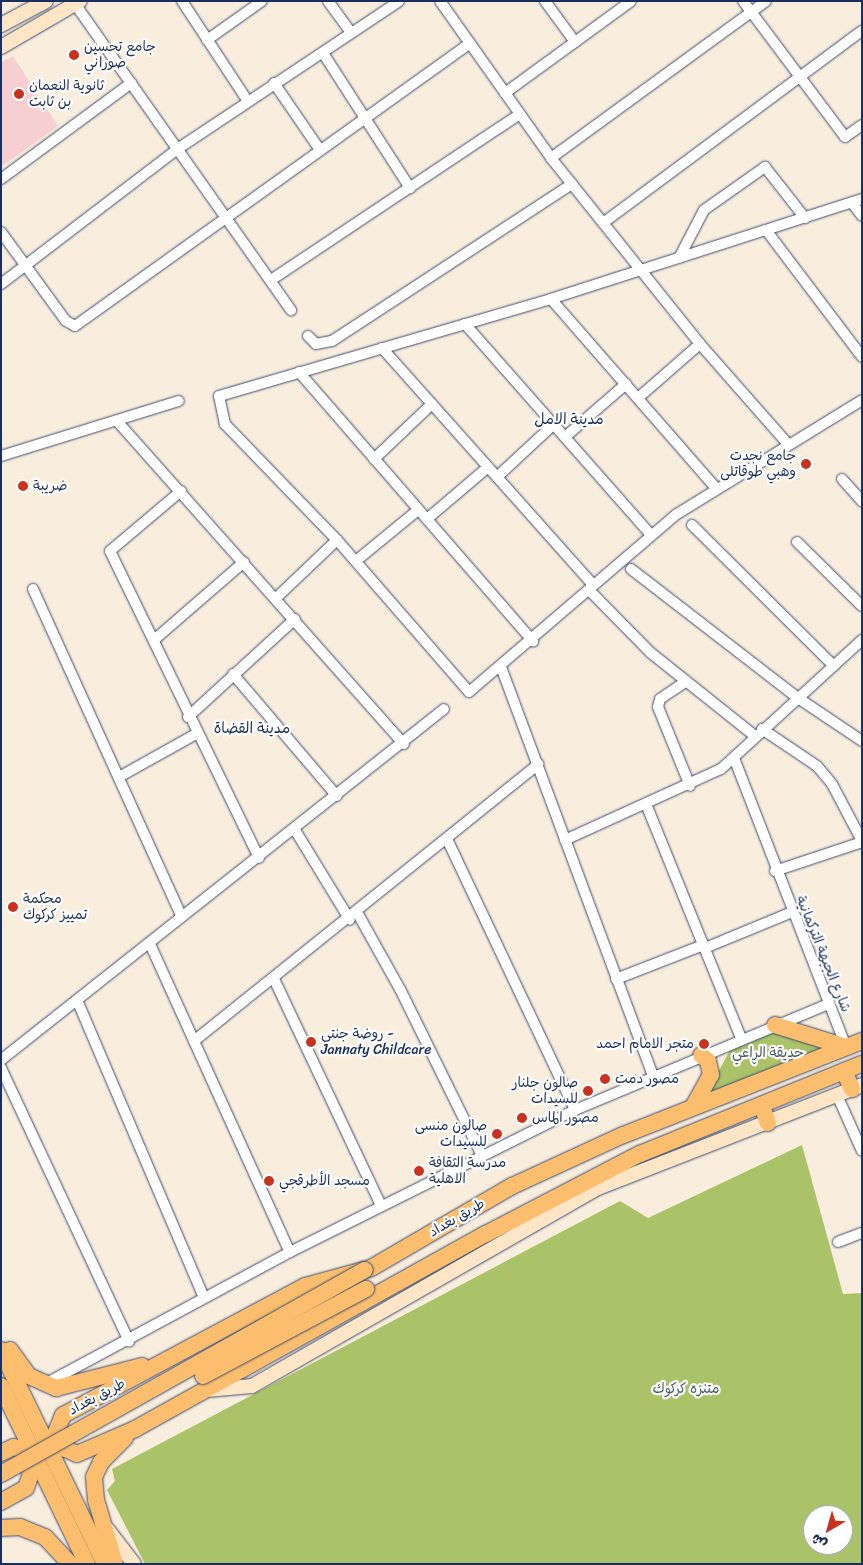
<!DOCTYPE html>
<meta charset="utf-8">
<style>
body{margin:0}
#map{position:relative;width:863px;height:1565px;overflow:hidden;background:#f9eddd;font-family:Sriracha,"Playpen Sans Arabic",sans-serif}
div>[style]{position:absolute}
.built>*{inset:0;background:#f7cfd3}
.green>*{inset:0;background:#aac369}
.roads{filter:drop-shadow(0 0 1px #3c4c71) drop-shadow(0 0 1px #3c4c71)}
.street>*{height:10px;margin:-5px;padding:0 5px;transform-origin:5px;border-radius:5px;background:#fff}
.secondary>*{height:14px;margin:-7px;padding:0 7px;transform-origin:7px;border-radius:7px;background:#fde5c5}
.primary>*{height:16px;margin:-8px;padding:0 8px;transform-origin:8px;border-radius:8px;background:#fbbe6e}
.bridges{filter:drop-shadow(0 0 1px #3c4c71) drop-shadow(0 0 1px #3c4c71)}
.primary-bridge>*{height:16px;margin:-8px;padding:0 8px;transform-origin:8px;border-radius:8px;background:#fbbe6e}
.dots>*{width:14px;height:14px;translate:-50% -50%;box-sizing:border-box;border:2px solid #fff;border-radius:50%}
span{translate:-50% -50%;white-space:nowrap;text-align:center;line-height:1.15;-webkit-text-stroke:4.5px #fff;paint-order:stroke}
.poi-label{font-size:14px;color:#1b2f5e}
.left{translate:0 -50%;text-align:left}
.right{translate:-100% -50%;text-align:right}
.street-label{font-size:14px;color:#1b2f5e}
.park-label{font-size:14px;color:#465b61}
.neighbourhood-label{font-size:15px;color:#1b2f5e}
.frame{position:absolute;inset:0;border:2px solid #1b2f5e;pointer-events:none}
.north{position:absolute;left:803px;top:1505px;width:50px;height:50px;box-sizing:border-box;background:#fff;border:1px solid #a4acbf;border-radius:50%;rotate:218deg;font-size:14px;font-weight:700;line-height:20px;text-align:center;color:#1b2f5e}
.north::after{content:'';display:block;margin:auto;width:18px;height:22px;background:#c8321e;clip-path:polygon(50% 0,100% 100%,50% 72%,0 100%)}
</style>
<div id="map">
<div class="built">
<i style="clip-path:polygon(13px 56px,58px 126px,1px 167px,1px 62px)"></i>
</div>
<div class="green">
<i style="clip-path:polygon(776px 1031px,828px 1047px,706px 1095px,730px 1050px)"></i>
<i style="clip-path:polygon(evenodd,802px 1145px,843px 1294px,862px 1293px,862px 1564px,145px 1564px,107px 1490px,115px 1481px,112px 1469px,620px 1201px,648px 1218px,802px 1145px,813px 1515px,843px 1515px,843px 1545px,813px 1545px,813px 1515px)"></i>
</div>
<div class="roads">
<div class="street">
<i style="left:182px;top:1px;width:118px;rotate:56.7deg"></i>
<i style="left:328px;top:1px;width:39px;rotate:54deg"></i>
<i style="left:440px;top:1px;width:192px;rotate:54.7deg"></i>
<i style="left:551px;top:158px;width:238px;rotate:51.3deg"></i>
<i style="left:700px;top:344px;width:132px;rotate:48.7deg"></i>
<i style="left:545px;top:1px;width:51px;rotate:53.8deg"></i>
<i style="left:743px;top:1px;width:170px;rotate:53.1deg"></i>
<i style="left:845px;top:137px;width:21px;rotate:-35deg"></i>
<i style="left:75px;top:4px;width:375px;rotate:54.8deg"></i>
<i style="left:207px;top:40px;width:67px;rotate:-35.3deg"></i>
<i style="left:323px;top:53px;width:161px;rotate:57.2deg"></i>
<i style="left:274px;top:83px;width:81px;rotate:55.5deg"></i>
<i style="left:505px;top:93px;width:156px;rotate:-36.1deg"></i>
<i style="left:551px;top:158px;width:266px;rotate:-36.1deg"></i>
<i style="left:1px;top:179px;width:162px;rotate:-36.4deg"></i>
<i style="left:862px;top:199px;width:327px;rotate:162.2deg"></i>
<i style="left:551px;top:299px;width:346px;rotate:163.7deg"></i>
<i style="left:219px;top:396px;width:29px;rotate:78deg"></i>
<i style="left:225px;top:424px;width:161px;rotate:46deg"></i>
<i style="left:337px;top:540px;width:201px;rotate:49deg"></i>
<i style="left:469px;top:692px;width:274px;rotate:-40.6deg"></i>
<i style="left:677px;top:514px;width:217px;rotate:-31.6deg"></i>
<i style="left:852px;top:203px;width:16px;rotate:52deg"></i>
<i style="left:603px;top:223px;width:322px;rotate:-36.6deg"></i>
<i style="left:766px;top:230px;width:159px;rotate:52.9deg"></i>
<i style="left:1px;top:232px;width:110px;rotate:53.9deg"></i>
<i style="left:66px;top:321px;width:10px;rotate:29deg"></i>
<i style="left:75px;top:326px;width:486px;rotate:-35.6deg"></i>
<i style="left:679px;top:258px;width:54px;rotate:-62.5deg"></i>
<i style="left:704px;top:210px;width:75px;rotate:-35.2deg"></i>
<i style="left:765px;top:167px;width:65px;rotate:51.9deg"></i>
<i style="left:271px;top:280px;width:299px;rotate:-33.7deg"></i>
<i style="left:1px;top:284px;width:220px;rotate:-37.4deg"></i>
<i style="left:176px;top:150px;width:268px;rotate:-33.7deg"></i>
<i style="left:551px;top:299px;width:252px;rotate:48.9deg"></i>
<i style="left:465px;top:324px;width:281px;rotate:48.6deg"></i>
<i style="left:308px;top:336px;width:11px;rotate:45deg"></i>
<i style="left:316px;top:344px;width:16px;rotate:-11deg"></i>
<i style="left:332px;top:341px;width:287px;rotate:-33.2deg"></i>
<i style="left:382px;top:348px;width:317px;rotate:48.3deg"></i>
<i style="left:299px;top:372px;width:357px;rotate:49deg"></i>
<i style="left:638px;top:398px;width:82px;rotate:-41.1deg"></i>
<i style="left:117px;top:421px;width:432px;rotate:48.4deg"></i>
<i style="left:565px;top:437px;width:81px;rotate:-41deg"></i>
<i style="left:1px;top:456px;width:186px;rotate:-17.2deg"></i>
<i style="left:374px;top:459px;width:80px;rotate:-43.5deg"></i>
<i style="left:497px;top:477px;width:78px;rotate:-42.9deg"></i>
<i style="left:842px;top:479px;width:30px;rotate:48deg"></i>
<i style="left:181px;top:491px;width:93px;rotate:139.8deg"></i>
<i style="left:110px;top:551px;width:341px;rotate:64.1deg"></i>
<i style="left:427px;top:519px;width:80px;rotate:-40.4deg"></i>
<i style="left:692px;top:525px;width:200px;rotate:44.8deg"></i>
<i style="left:797px;top:542px;width:91px;rotate:44.6deg"></i>
<i style="left:356px;top:561px;width:80px;rotate:-39.4deg"></i>
<i style="left:631px;top:569px;width:211px;rotate:37.7deg"></i>
<i style="left:798px;top:698px;width:77px;rotate:33.9deg"></i>
<i style="left:33px;top:589px;width:359px;rotate:65.6deg"></i>
<i style="left:589px;top:590px;width:88px;rotate:45.5deg"></i>
<i style="left:651px;top:653px;width:133px;rotate:38.6deg"></i>
<i style="left:276px;top:598px;width:84px;rotate:-43.6deg"></i>
<i style="left:154px;top:640px;width:119px;rotate:-40.9deg"></i>
<i style="left:501px;top:667px;width:435px;rotate:69.6deg"></i>
<i style="left:233px;top:674px;width:160px;rotate:49.6deg"></i>
<i style="left:685px;top:682px;width:30px;rotate:146deg"></i>
<i style="left:660px;top:699px;width:8px;rotate:104deg"></i>
<i style="left:658px;top:707px;width:85px;rotate:67.9deg"></i>
<i style="left:188px;top:717px;width:145px;rotate:-42.5deg"></i>
<i style="left:762px;top:729px;width:66px;rotate:33.9deg"></i>
<i style="left:817px;top:766px;width:23px;rotate:50deg"></i>
<i style="left:832px;top:784px;width:64px;rotate:62.2deg"></i>
<i style="left:734px;top:758px;width:310px;rotate:68.8deg"></i>
<i style="left:119px;top:777px;width:88px;rotate:-29.2deg"></i>
<i style="left:646px;top:804px;width:253px;rotate:67.9deg"></i>
<i style="left:295px;top:830px;width:105px;rotate:58.6deg"></i>
<i style="left:447px;top:839px;width:300px;rotate:64.7deg"></i>
<i style="left:565px;top:840px;width:171px;rotate:-24.5deg"></i>
<i style="left:721px;top:769px;width:191px;rotate:-42.5deg"></i>
<i style="left:775px;top:871px;width:92px;rotate:-18.4deg"></i>
<i style="left:358px;top:914px;width:86px;rotate:60.8deg"></i>
<i style="left:400px;top:989px;width:186px;rotate:63.8deg"></i>
<i style="left:150px;top:944px;width:338px;rotate:65.6deg"></i>
<i style="left:705px;top:948px;width:94px;rotate:-22.5deg"></i>
<i style="left:274px;top:979px;width:250px;rotate:64.7deg"></i>
<i style="left:616px;top:979px;width:93px;rotate:-21.3deg"></i>
<i style="left:77px;top:1000px;width:324px;rotate:66.9deg"></i>
<i style="left:194px;top:1041px;width:442px;rotate:-38.8deg"></i>
<i style="left:1px;top:1060px;width:565px;rotate:-38.39deg"></i>
<i style="left:1px;top:1068px;width:302px;rotate:64.9deg"></i>
<i style="left:837px;top:1095px;width:61px;rotate:65.9deg"></i>
<i style="left:838px;top:1242px;width:26px;rotate:-21deg"></i>
<i style="left:45px;top:1384px;width:278px;rotate:-28.3deg"></i>
<i style="left:290px;top:1252px;width:318px;rotate:-26.5deg"></i>
<i style="left:575px;top:1110px;width:275px;rotate:-22.7deg"></i>
</div>
<div class="secondary">
<i style="left:1px;top:25px;width:51px;rotate:-28.1deg"></i>
<i style="left:1px;top:47px;width:91px;rotate:-30.2deg"></i>
<i style="left:207px;top:1390px;width:45px;rotate:-5.1deg"></i>
<i style="left:252px;top:1386px;width:399px;rotate:-29.8deg"></i>
<i style="left:598px;top:1188px;width:283px;rotate:-21.3deg"></i>
<i style="left:104px;top:1525px;width:49px;rotate:52.4deg"></i>
</div>
<div class="primary">
<i style="left:775px;top:1025px;width:74px;rotate:17.2deg"></i>
<i style="left:862px;top:1041px;width:257px;rotate:158.5deg"></i>
<i style="left:623px;top:1135px;width:122px;rotate:155.3deg"></i>
<i style="left:512px;top:1186px;width:163px;rotate:149.8deg"></i>
<i style="left:371px;top:1268px;width:68px;rotate:164.7deg"></i>
<i style="left:305px;top:1286px;width:274px;rotate:151.9deg"></i>
<i style="left:63px;top:1415px;width:18px;rotate:112deg"></i>
<i style="left:56px;top:1432px;width:20px;rotate:60deg"></i>
<i style="left:66px;top:1449px;width:12px;rotate:24deg"></i>
<i style="left:77px;top:1454px;width:63px;rotate:-23.3deg"></i>
<i style="left:135px;top:1429px;width:402px;rotate:-29.1deg"></i>
<i style="left:486px;top:1234px;width:174px;rotate:-27.5deg"></i>
<i style="left:640px;top:1154px;width:240px;rotate:-22.1deg"></i>
<i style="left:844px;top:1071px;width:20px;rotate:66deg"></i>
<i style="left:762px;top:1106px;width:18px;rotate:71deg"></i>
<i style="left:693px;top:1107px;width:37px;rotate:-61deg"></i>
<i style="left:711px;top:1075px;width:14px;rotate:-102deg"></i>
<i style="left:708px;top:1061px;width:9px;rotate:-139deg"></i>
<i style="left:1px;top:1350px;width:238px;rotate:64.1deg"></i>
<i style="left:10px;top:1350px;width:32px;rotate:54deg"></i>
<i style="left:29px;top:1376px;width:30px;rotate:24deg"></i>
<i style="left:56px;top:1388px;width:89px;rotate:-14.3deg"></i>
<i style="left:1px;top:1386px;width:198px;rotate:64.2deg"></i>
<i style="left:1px;top:1453px;width:14px;rotate:-25deg"></i>
<i style="left:14px;top:1447px;width:9px;rotate:21deg"></i>
<i style="left:22px;top:1450px;width:26px;rotate:69deg"></i>
<i style="left:31px;top:1474px;width:15px;rotate:110deg"></i>
<i style="left:26px;top:1488px;width:29px;rotate:151deg"></i>
<i style="left:1px;top:1528px;width:19px;rotate:-3deg"></i>
<i style="left:20px;top:1527px;width:27px;rotate:22deg"></i>
<i style="left:45px;top:1537px;width:37px;rotate:47deg"></i>
<i style="left:115px;top:1564px;width:67px;rotate:-106.5deg"></i>
<i style="left:96px;top:1500px;width:23px;rotate:-95deg"></i>
<i style="left:94px;top:1477px;width:17px;rotate:-65deg"></i>
<i style="left:101px;top:1462px;width:34px;rotate:-45deg"></i>
</div>
</div>
<div class="bridges">
<div class="primary-bridge">
<i style="left:203px;top:1376px;width:185px;rotate:-28.1deg"></i>
<i style="left:1px;top:1474px;width:417px;rotate:-29.3deg"></i>
</div>
</div>
<div class="dots">
<i style="left:74px;top:55px;background:#c8321e"></i>
<i style="left:19px;top:94px;background:#c8321e"></i>
<i style="left:806px;top:464px;background:#c8321e"></i>
<i style="left:23px;top:486px;background:#c8321e"></i>
<i style="left:13px;top:907px;background:#c8321e"></i>
<i style="left:311px;top:1042px;background:#c8321e"></i>
<i style="left:704px;top:1044px;background:#c8321e"></i>
<i style="left:605px;top:1079px;background:#c8321e"></i>
<i style="left:588px;top:1091px;background:#c8321e"></i>
<i style="left:522px;top:1118px;background:#c8321e"></i>
<i style="left:497px;top:1134px;background:#c8321e"></i>
<i style="left:419px;top:1171px;background:#c8321e"></i>
<i style="left:269px;top:1181px;background:#c8321e"></i>
</div>
<div class="poi-label">
<span class="left" style="left:84px;top:55px">جامع تحسين<br>صوراني</span>
<span class="left" style="left:29px;top:94px">ثانوية النعمان<br>بن ثابت</span>
<span class="right" style="left:796px;top:464px">جامع نجدت<br>وهبي طوقاتلى</span>
<span class="left" style="left:33px;top:486px">ضريبة</span>
<span class="left" style="left:23px;top:907px">محكمة<br>تمييز كركوك</span>
<span class="left" style="left:321px;top:1042px">روضة جنتي -<br>Jannaty Childcare</span>
<span class="right" style="left:694px;top:1044px">متجر الامام احمد</span>
<span class="left" style="left:615px;top:1079px">مصور دمت</span>
<span class="right" style="left:578px;top:1091px">صالون جلنار<br>للسيدات</span>
<span class="left" style="left:532px;top:1118px">مصور الماس</span>
<span class="right" style="left:487px;top:1134px">صالون منسى<br>للسيدات</span>
<span class="left" style="left:429px;top:1171px">مدرسة الثقافة<br>الاهلية</span>
<span class="left" style="left:279px;top:1181px">مسجد الأطرقجي</span>
</div>
<div class="street-label">
<span style="left:823px;top:954px;rotate:68deg">شارع الجبهة التركمانية</span>
<span style="left:457px;top:1218px;rotate:-30deg">طريق بغداد</span>
<span style="left:97px;top:1397px;rotate:-28deg">طريق بغداد</span>
</div>
<div class="park-label">
<span style="left:768px;top:1053px">حدیقة الڕاعي</span>
<span style="left:686px;top:1389px">متنزه كركوك</span>
</div>
<div class="neighbourhood-label">
<span style="left:569px;top:420px">مدينة الامل</span>
<span style="left:252px;top:729px">مدينة القضاة</span>
</div>
<div class="frame"></div>
<div class="north">ش</div>
</div>
